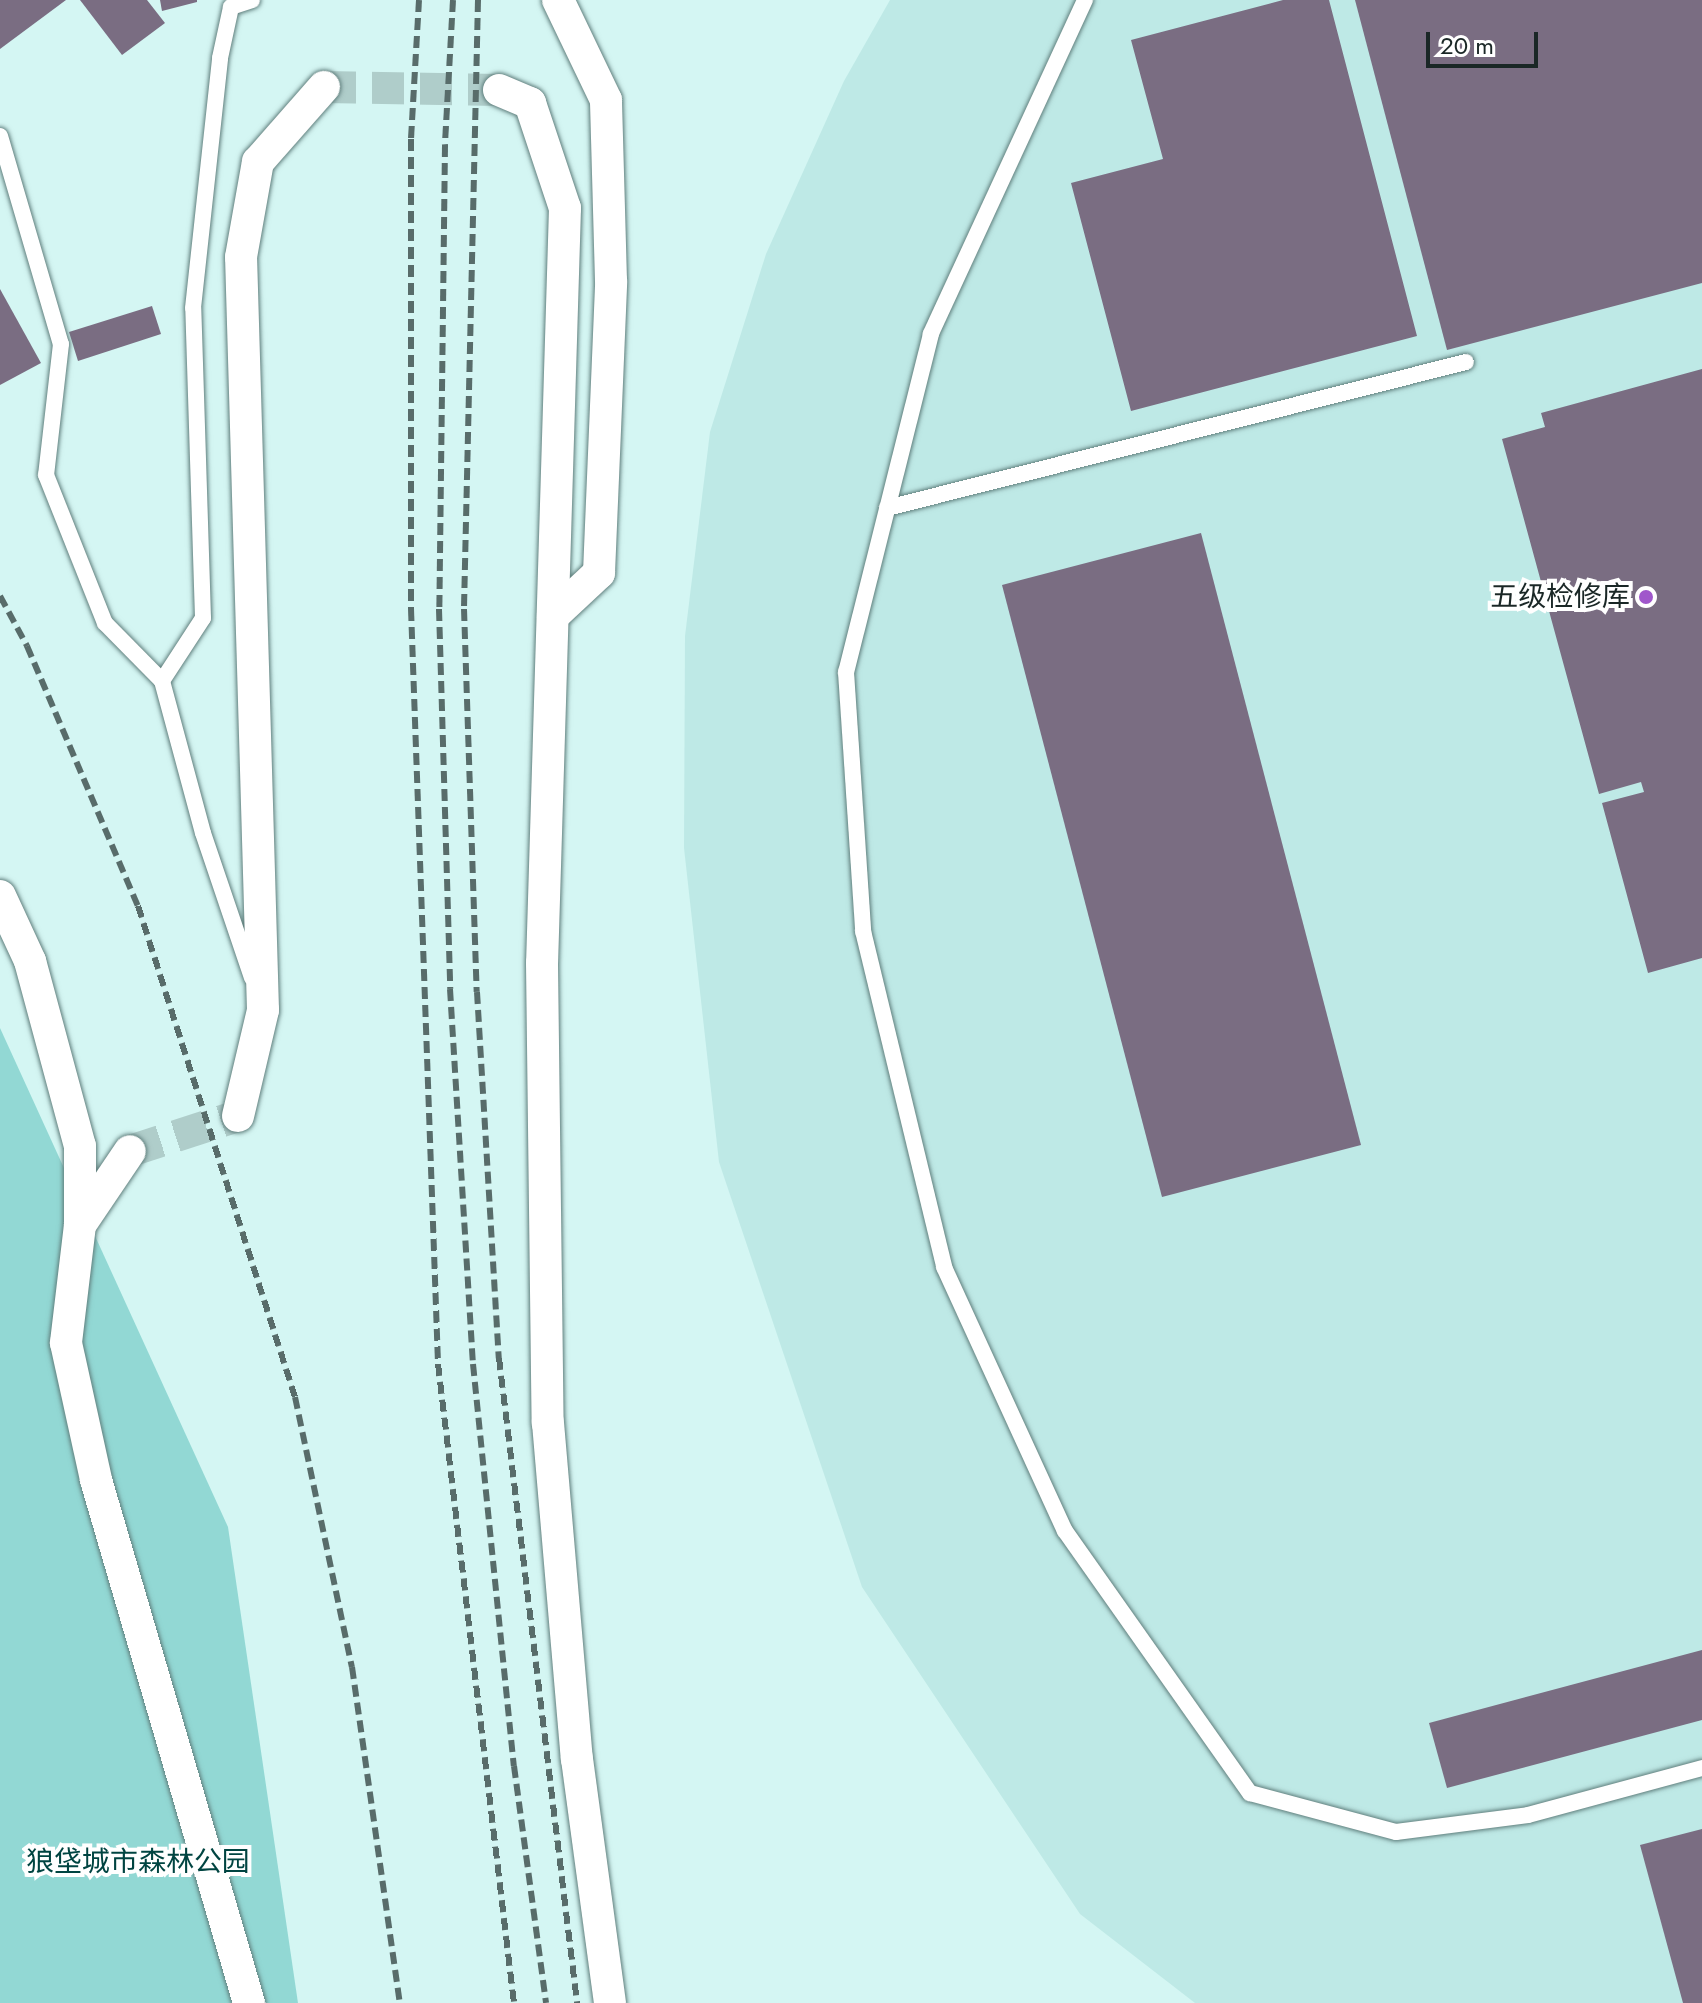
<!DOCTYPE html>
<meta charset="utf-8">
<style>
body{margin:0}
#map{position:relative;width:1702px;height:2003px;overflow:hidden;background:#d4f6f3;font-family:Jost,"Noto Sans SC",sans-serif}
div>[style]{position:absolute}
.built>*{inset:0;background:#bee9e6}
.green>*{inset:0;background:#92d8d4}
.building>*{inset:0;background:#7a6d82}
.minor-tunnel>*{height:32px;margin-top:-16px;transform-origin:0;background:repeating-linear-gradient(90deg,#afcdca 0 32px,transparent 0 48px)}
.roads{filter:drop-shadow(0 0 2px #607f7d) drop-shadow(0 0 2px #607f7d)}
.service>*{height:16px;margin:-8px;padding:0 8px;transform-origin:8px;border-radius:8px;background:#fff}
.minor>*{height:32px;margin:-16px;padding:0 16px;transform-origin:16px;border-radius:16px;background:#fff}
.rail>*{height:6px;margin-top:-3px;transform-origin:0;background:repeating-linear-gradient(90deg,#586c6a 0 12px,transparent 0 18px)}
.dots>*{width:22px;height:22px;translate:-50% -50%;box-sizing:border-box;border:4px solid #fff;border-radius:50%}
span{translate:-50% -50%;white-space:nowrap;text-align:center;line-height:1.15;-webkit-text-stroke:8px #fff;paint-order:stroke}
.poi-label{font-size:28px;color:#1a2726}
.right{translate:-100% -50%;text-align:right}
.park-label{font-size:28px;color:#004441}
.scale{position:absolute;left:1426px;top:32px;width:112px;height:36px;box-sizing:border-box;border:4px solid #1a2726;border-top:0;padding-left:10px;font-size:24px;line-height:28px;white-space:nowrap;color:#1a2726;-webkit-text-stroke:6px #fff;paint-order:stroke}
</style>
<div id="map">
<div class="built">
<i style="clip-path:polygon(890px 0,1702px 0,1702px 2003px,1195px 2003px,1080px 1914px,862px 1587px,719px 1162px,684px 848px,685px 636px,710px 432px,766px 254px,844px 81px)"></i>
</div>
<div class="green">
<i style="clip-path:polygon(0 1028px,228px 1527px,298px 2003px,0 2003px)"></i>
</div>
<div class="building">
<i style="clip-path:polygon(0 0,66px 0,0 49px)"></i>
<i style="clip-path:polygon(80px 0,147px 0,165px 23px,122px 55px)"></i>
<i style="clip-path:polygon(160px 0,197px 0,197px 2px,162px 11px)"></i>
<i style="clip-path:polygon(1283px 0,1329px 0,1417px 336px,1131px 411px,1071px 183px,1163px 159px,1131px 40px)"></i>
<i style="clip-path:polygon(1355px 0,1702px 0,1702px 283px,1447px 350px)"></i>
<i style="clip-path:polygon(0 289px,41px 363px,0 385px)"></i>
<i style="clip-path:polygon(152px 306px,161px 334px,78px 361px,69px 332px)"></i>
<i style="clip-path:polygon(1702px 369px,1702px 958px,1648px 973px,1602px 803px,1644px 792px,1641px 782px,1599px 794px,1502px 439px,1545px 427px,1541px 413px)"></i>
<i style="clip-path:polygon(1201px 533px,1361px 1145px,1162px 1197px,1002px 585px)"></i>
<i style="clip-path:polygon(1702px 1650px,1702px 1720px,1447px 1788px,1429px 1723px)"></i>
<i style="clip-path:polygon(1702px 1829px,1702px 2003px,1683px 2003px,1640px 1845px)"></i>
</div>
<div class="minor-tunnel">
<i style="left:324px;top:87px;width:175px;rotate:1deg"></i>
<i style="left:130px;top:1151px;width:114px;rotate:-18deg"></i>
</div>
<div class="roads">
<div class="service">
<i style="left:1085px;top:0;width:368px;rotate:114.8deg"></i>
<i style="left:931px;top:334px;width:349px;rotate:104.1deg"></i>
<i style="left:846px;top:672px;width:260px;rotate:86.2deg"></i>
<i style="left:863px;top:931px;width:346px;rotate:76.4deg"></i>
<i style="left:944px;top:1267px;width:290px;rotate:65.4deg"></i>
<i style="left:1065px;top:1531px;width:321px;rotate:54.8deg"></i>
<i style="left:1250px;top:1793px;width:151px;rotate:15deg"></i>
<i style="left:1396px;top:1832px;width:133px;rotate:-7.3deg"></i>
<i style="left:1528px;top:1815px;width:180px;rotate:-15.1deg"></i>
<i style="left:0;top:136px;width:217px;rotate:73.7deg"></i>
<i style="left:61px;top:344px;width:132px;rotate:96.5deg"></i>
<i style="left:46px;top:475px;width:159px;rotate:68.3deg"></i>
<i style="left:105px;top:623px;width:81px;rotate:45.5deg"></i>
<i style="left:162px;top:681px;width:157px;rotate:74.9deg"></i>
<i style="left:203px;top:833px;width:153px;rotate:71.3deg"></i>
<i style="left:887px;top:508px;width:597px;rotate:-14.15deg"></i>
<i style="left:162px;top:681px;width:75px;rotate:-56.9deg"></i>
<i style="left:203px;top:618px;width:310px;rotate:-91.8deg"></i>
<i style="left:193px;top:308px;width:251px;rotate:-83.8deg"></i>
<i style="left:220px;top:58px;width:52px;rotate:-77.8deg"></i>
<i style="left:231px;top:7px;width:22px;rotate:-18deg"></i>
</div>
<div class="minor">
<i style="left:499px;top:90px;width:34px;rotate:23deg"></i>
<i style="left:530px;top:103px;width:111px;rotate:71.6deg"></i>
<i style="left:565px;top:208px;width:755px;rotate:91.74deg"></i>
<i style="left:542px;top:963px;width:460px;rotate:89.3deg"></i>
<i style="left:548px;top:1423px;width:337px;rotate:85.1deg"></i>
<i style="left:577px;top:1759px;width:246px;rotate:82.3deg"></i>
<i style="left:553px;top:616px;width:63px;rotate:-43.1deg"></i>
<i style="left:599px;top:573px;width:292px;rotate:-87.6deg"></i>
<i style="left:611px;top:281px;width:181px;rotate:-91.6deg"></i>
<i style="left:606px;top:100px;width:111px;rotate:-115.6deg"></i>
<i style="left:0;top:896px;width:72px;rotate:65.2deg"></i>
<i style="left:30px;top:961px;width:192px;rotate:74.9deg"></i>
<i style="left:80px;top:1146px;width:79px;rotate:90deg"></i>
<i style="left:80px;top:1225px;width:119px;rotate:96.8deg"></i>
<i style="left:66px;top:1343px;width:140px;rotate:77.6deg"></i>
<i style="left:96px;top:1480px;width:545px;rotate:73.69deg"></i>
<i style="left:238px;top:1116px;width:109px;rotate:-76.7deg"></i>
<i style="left:263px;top:1010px;width:753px;rotate:-91.67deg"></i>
<i style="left:241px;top:257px;width:97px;rotate:-79.9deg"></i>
<i style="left:258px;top:162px;width:100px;rotate:-48.7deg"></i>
<i style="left:80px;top:1225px;width:89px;rotate:-56deg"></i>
</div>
</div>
<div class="rail">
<i style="left:419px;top:0;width:139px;rotate:93.3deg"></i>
<i style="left:411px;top:139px;width:470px;rotate:90deg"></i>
<i style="left:411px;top:609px;width:755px;rotate:87.95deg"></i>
<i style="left:438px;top:1364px;width:644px;rotate:83.22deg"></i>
<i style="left:453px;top:0;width:145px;rotate:93.2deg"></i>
<i style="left:445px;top:145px;width:464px;rotate:90.7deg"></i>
<i style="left:439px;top:609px;width:380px;rotate:88.3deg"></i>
<i style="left:450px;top:989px;width:376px;rotate:86.5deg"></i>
<i style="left:473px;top:1364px;width:404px;rotate:84.2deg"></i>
<i style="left:514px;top:1766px;width:239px;rotate:82.3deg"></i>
<i style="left:478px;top:0;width:609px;rotate:91.32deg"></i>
<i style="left:464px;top:609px;width:383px;rotate:88.1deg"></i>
<i style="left:477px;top:992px;width:367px;rotate:86.6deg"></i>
<i style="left:499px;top:1358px;width:650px;rotate:83.1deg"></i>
<i style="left:0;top:596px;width:57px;rotate:61.6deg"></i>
<i style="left:27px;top:646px;width:283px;rotate:66.9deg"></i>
<i style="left:138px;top:906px;width:515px;rotate:72.27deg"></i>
<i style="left:295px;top:1397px;width:276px;rotate:78.1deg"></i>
<i style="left:352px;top:1667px;width:339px;rotate:81.9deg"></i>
</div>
<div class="dots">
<i style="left:1646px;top:597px;background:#a057cb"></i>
</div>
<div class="poi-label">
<span class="right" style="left:1630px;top:597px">五级检修库</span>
</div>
<div class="park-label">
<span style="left:138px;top:1862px">狼垡城市森林公园</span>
</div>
<div class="scale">20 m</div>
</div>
